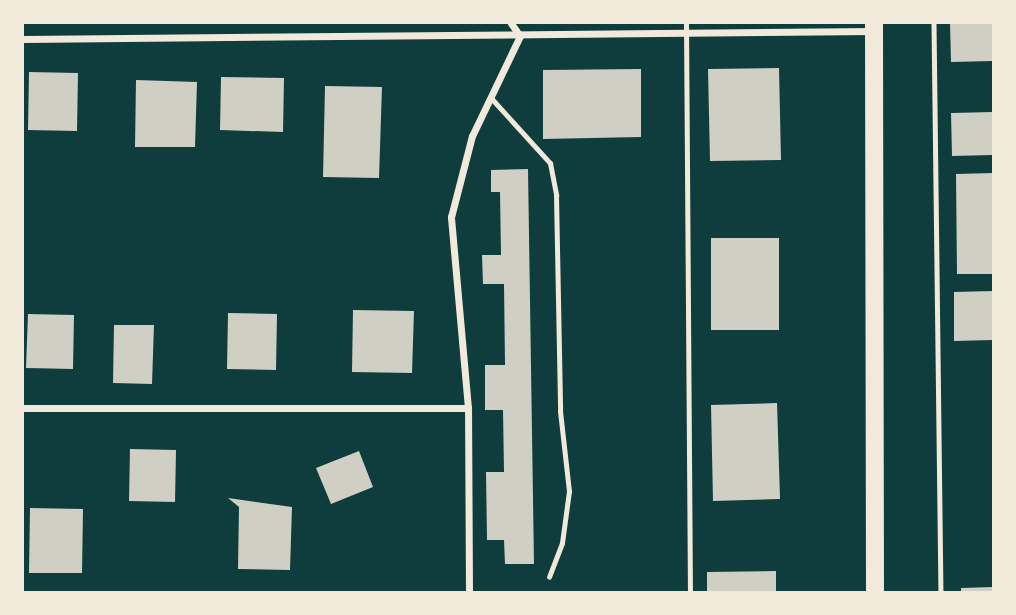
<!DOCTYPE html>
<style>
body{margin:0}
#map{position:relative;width:1016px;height:615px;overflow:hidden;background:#0f3d3e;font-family:"Noto Sans",sans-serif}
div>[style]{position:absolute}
.building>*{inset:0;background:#cfcfc3}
.path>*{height:4.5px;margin:-2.25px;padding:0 2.25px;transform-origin:2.25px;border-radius:2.25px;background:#f1e9da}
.service>*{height:5px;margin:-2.5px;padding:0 2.5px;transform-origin:2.5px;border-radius:2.5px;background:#f1e9da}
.minor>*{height:7px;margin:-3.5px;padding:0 3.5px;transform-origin:3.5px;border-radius:3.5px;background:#f1e9da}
.primary>*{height:18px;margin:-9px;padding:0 9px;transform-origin:9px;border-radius:9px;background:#f1e9da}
span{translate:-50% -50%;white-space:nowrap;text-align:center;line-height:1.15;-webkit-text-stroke:5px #f1e9da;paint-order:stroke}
.frame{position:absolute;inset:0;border:24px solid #f1e9da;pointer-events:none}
</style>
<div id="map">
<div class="building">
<i style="clip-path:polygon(950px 23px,993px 23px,993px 61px,951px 62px)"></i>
<i style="clip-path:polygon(779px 68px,781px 160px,710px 161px,708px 69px)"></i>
<i style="clip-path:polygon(641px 69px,641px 137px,543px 139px,543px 70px)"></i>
<i style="clip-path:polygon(29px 72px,78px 73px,77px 131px,28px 130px)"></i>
<i style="clip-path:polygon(221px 77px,284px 78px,283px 132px,220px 130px)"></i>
<i style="clip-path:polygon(136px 80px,197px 82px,195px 147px,135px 147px)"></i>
<i style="clip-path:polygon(325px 86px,382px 87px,379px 178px,323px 177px)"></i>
<i style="clip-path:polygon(993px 112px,993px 155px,952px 156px,951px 113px)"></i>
<i style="clip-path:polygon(528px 169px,534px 564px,505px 564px,504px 540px,487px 540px,486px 472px,504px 472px,503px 410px,485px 410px,485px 365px,505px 365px,504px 284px,483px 284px,482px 255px,501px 255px,500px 192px,491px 192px,491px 170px)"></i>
<i style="clip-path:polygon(993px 173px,993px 274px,957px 274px,956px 174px)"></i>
<i style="clip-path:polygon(711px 238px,779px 238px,779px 330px,711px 330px)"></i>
<i style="clip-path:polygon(993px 291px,993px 340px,954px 341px,954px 292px)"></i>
<i style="clip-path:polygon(353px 310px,414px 311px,412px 373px,352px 372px)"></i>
<i style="clip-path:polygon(228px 313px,277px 314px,276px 370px,227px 369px)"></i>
<i style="clip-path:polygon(28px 314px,74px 315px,73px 369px,26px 368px)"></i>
<i style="clip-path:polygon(114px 325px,154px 325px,152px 384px,113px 383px)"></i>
<i style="clip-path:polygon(777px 403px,780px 499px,713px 501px,711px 405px)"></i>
<i style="clip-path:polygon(130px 449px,176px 450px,175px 502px,129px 501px)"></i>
<i style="clip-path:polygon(359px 451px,373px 487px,331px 504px,316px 468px)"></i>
<i style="clip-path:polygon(228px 498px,292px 507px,290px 570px,238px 569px,239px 507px)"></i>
<i style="clip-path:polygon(30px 508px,83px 509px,82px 573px,29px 573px)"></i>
<i style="clip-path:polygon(776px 571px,776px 592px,707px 592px,707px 572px)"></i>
<i style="clip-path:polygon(993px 587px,993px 592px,961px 592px,961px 588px)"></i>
</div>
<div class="path">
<i style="left:934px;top:23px;width:569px;rotate:89.3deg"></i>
</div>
<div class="service">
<i style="left:686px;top:23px;width:569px;rotate:89.6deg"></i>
<i style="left:491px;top:98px;width:88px;rotate:47.8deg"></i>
<i style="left:550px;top:163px;width:33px;rotate:79deg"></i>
<i style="left:556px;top:195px;width:216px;rotate:88.9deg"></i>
<i style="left:560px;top:411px;width:81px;rotate:83.6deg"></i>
<i style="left:569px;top:491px;width:52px;rotate:97.7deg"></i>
<i style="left:562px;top:543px;width:36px;rotate:111deg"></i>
</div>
<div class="minor">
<i style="left:23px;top:39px;width:851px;rotate:-0.54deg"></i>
<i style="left:23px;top:408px;width:445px"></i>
<i style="left:469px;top:592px;width:184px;rotate:-90.3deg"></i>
<i style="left:468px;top:408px;width:192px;rotate:-95.1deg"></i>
<i style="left:451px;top:217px;width:84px;rotate:-75.5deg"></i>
<i style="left:472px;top:136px;width:111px;rotate:-64.4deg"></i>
<i style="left:520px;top:36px;width:16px;rotate:-125deg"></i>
</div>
<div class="primary">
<i style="left:874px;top:23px;width:569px;rotate:89.9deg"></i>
</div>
<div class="frame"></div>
</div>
